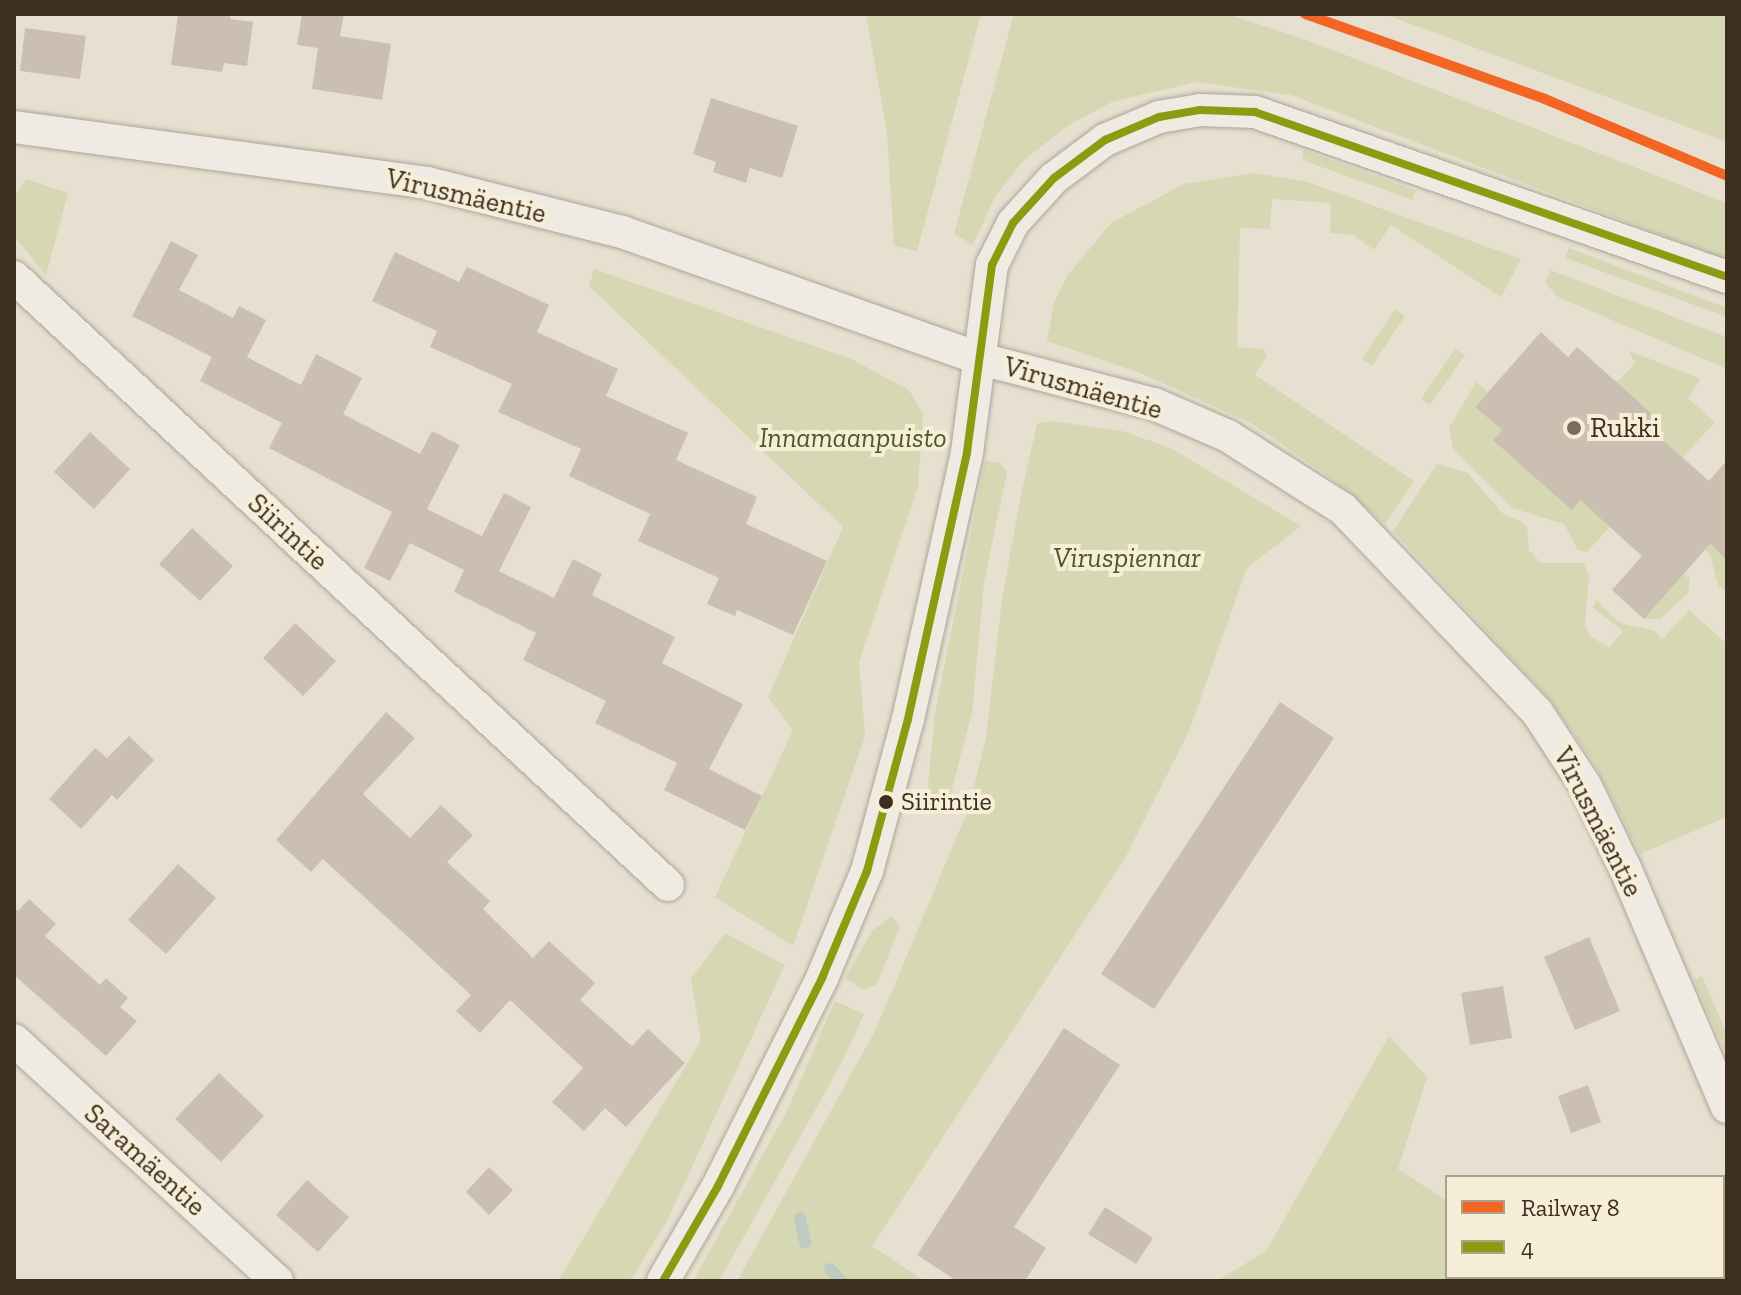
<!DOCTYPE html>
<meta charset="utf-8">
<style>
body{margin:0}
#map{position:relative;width:1741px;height:1295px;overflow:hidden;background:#e7e0d1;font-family:"Zilla Slab",serif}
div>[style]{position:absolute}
.green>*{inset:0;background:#d6d7b3}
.stream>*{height:12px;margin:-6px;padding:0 6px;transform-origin:6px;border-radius:6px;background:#bcccc2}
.building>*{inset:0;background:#cbbfb2}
.roads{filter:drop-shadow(0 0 2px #ada599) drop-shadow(0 0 2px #ada599)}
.minor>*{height:32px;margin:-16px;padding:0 16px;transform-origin:16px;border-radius:16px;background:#efebe3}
.bus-1>*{height:8px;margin:-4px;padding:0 4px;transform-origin:4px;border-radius:4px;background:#8d9b11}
.rail-1>*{height:10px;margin:-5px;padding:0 5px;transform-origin:5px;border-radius:5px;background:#f26522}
.dots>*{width:22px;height:22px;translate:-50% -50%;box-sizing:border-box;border:4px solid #f7eed8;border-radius:50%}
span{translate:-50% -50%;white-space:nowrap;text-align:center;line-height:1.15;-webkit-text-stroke:8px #f7eed8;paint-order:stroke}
.bus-label{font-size:26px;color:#3d2e20}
.left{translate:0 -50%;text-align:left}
.street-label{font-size:28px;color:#3d2e20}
.poi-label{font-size:28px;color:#3d2e20}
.park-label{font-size:28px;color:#4d5a26;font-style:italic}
.frame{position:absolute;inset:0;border:16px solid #3d2e20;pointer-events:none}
.legend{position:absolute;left:1445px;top:1175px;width:280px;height:104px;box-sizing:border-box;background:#f7eed8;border:2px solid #ada18e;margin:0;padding:10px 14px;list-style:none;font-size:24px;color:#3d2e20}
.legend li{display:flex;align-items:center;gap:16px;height:40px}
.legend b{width:40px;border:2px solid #ada18e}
</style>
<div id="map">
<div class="green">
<i style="clip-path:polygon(866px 14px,981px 14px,917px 251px,894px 246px,887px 133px)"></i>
<i style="clip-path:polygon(1014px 14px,1227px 14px,1304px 39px,1727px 203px,1727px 260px,1291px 95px,1196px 82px,1112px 102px,1069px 125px,1024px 160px,994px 199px,973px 245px,954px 234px)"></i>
<i style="clip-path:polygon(1384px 14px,1727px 14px,1727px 142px,1658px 116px)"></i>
<i style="clip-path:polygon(1304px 150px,1416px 191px,1413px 200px,1302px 160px)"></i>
<i style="clip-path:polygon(1254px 173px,1308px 182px,1521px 259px,1501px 297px,1391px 225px,1374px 250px,1353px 235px,1330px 233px,1331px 203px,1272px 199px,1270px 229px,1240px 228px,1237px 347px,1263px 349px,1267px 355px,1255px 375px,1414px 481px,1385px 524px,1331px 478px,1251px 423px,1140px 373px,1047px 341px,1054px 303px,1067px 276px,1111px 223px,1184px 184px)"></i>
<i style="clip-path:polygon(26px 179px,68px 193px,46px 276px,14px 235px,14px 196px)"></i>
<i style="clip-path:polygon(1569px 248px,1727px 308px,1727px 317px,1565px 258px)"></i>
<i style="clip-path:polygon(594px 269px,851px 359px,909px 390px,923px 414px,918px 487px,859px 662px,865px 736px,793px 946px,715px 897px,793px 730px,768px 697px,843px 527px,589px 286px)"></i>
<i style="clip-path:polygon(1550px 270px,1727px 337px,1727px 369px,1558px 297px,1545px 283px)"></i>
<i style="clip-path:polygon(1395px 309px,1405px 316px,1372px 366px,1362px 359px)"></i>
<i style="clip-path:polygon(1455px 349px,1465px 355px,1430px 405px,1421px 399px)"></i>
<i style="clip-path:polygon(1629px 351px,1701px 379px,1688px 398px,1715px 422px,1645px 499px,1646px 425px,1654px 416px,1624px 389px,1608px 392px,1635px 363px)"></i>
<i style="clip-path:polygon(1476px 382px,1488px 392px,1475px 407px,1502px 430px,1494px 440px,1572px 509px,1580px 500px,1610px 527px,1587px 552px,1578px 550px,1564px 524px,1512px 508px,1453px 449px,1449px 428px)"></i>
<i style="clip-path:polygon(1051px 421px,1122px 431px,1171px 448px,1301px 526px,1247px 568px,1189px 731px,1125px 858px,872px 1246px,925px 1281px,737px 1281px,876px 1029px,968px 810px,986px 738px,1002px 600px,1020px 499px,1037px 424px)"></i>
<i style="clip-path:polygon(985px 461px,1000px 463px,1007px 472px,984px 583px,972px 713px,948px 804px,927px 796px,935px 713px)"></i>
<i style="clip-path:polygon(1437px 464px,1468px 473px,1502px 513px,1527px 525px,1529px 550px,1541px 563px,1584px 563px,1589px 577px,1585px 624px,1589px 635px,1609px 648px,1623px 631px,1593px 608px,1596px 600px,1620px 623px,1655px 631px,1662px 640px,1689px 610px,1727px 644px,1727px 817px,1640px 854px,1595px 765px,1552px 702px,1393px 531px)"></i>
<i style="clip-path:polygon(1672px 521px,1688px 525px,1715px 549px,1727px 544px,1727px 593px,1718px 585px,1710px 555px)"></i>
<i style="clip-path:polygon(1683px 574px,1690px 578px,1688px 593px,1660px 619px,1644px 619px)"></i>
<i style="clip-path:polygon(891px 916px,900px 926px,877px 984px,864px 990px,845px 978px,872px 931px)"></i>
<i style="clip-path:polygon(725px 933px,785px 965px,667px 1221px,630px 1281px,558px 1281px,701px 1040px,691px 978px)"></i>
<i style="clip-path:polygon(1702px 976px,1727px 1034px,1727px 1056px,1694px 980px)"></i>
<i style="clip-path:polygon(835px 1001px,864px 1014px,842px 1062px,719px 1281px,693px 1281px,787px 1111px)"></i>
<i style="clip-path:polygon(1389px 1036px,1427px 1077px,1398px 1169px,1447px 1201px,1447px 1277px,1542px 1277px,1542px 1281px,1217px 1281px,1266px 1251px)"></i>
</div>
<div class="stream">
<i style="left:800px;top:1218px;width:25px;rotate:78deg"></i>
<i style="left:830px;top:1269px;width:16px;rotate:47deg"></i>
</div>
<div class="building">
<i style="clip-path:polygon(178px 14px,230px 14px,230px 19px,253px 22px,247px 66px,224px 63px,222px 72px,171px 65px)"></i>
<i style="clip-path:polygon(302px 14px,344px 14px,340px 36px,391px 44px,382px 100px,312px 89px,318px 48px,297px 45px)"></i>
<i style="clip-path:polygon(25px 28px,86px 36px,80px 79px,20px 71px)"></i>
<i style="clip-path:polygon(711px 98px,798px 126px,782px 178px,750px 168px,746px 183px,713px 172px,716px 162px,693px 154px)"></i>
<i style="clip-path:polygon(171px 241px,198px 255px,179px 290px,233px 318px,239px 306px,266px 320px,247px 357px,301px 385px,316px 354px,362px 378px,343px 414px,420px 454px,432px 431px,460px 445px,427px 509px,482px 536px,504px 493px,531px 507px,499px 571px,554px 598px,573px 559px,602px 574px,592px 595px,675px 637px,662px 663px,743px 704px,709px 769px,762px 796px,745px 830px,664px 790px,677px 763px,595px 723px,606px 701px,523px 660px,536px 633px,454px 592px,464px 570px,410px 543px,390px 581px,364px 568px,392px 512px,269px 448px,282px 423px,200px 381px,212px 357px,132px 316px)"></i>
<i style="clip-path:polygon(395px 252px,459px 282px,467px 267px,549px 305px,537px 332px,618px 369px,606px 396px,688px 433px,676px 460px,757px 497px,746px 524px,827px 561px,793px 635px,737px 610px,735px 616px,707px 604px,719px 578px,638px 541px,650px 514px,569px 476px,581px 449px,498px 412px,512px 384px,430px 347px,437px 331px,372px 301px)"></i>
<i style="clip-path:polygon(1541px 332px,1568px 357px,1577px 347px,1630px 394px,1654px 416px,1646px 425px,1709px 481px,1727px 460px,1727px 560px,1710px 544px,1644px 619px,1612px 590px,1642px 556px,1580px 500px,1572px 510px,1540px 482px,1493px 440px,1502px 430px,1475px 407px)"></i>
<i style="clip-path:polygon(90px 432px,130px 469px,94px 509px,54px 472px)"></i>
<i style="clip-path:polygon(192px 528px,233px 566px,200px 601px,159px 564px)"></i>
<i style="clip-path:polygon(295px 623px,336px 661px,303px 696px,263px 658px)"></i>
<i style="clip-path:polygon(1280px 702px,1334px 738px,1154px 1009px,1101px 974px)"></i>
<i style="clip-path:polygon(386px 712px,415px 738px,363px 794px,410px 838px,441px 805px,473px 835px,447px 862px,490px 901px,483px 909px,533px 958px,549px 941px,595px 983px,580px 1000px,632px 1046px,648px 1029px,685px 1063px,626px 1127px,605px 1108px,584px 1131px,552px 1102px,583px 1068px,510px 1000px,480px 1033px,456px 1011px,471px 995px,323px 859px,311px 872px,276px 840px)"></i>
<i style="clip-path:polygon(129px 736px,154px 760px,117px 800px,112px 795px,81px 829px,49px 799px,95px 748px,107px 758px)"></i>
<i style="clip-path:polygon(178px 864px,216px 898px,166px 954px,128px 920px)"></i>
<i style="clip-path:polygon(29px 899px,56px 924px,45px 936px,100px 985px,106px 978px,128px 998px,120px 1007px,137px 1021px,106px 1056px,14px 975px,14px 907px,18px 911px)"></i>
<i style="clip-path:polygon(1589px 937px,1620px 1011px,1575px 1030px,1544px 957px)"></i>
<i style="clip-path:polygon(1503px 986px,1512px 1038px,1470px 1045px,1461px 993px)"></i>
<i style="clip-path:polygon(1064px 1028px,1120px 1065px,1014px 1227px,1046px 1248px,1025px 1281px,957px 1281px,917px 1255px)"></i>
<i style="clip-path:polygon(219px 1073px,264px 1116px,221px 1162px,175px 1119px)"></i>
<i style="clip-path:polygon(1588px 1085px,1601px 1122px,1571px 1133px,1558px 1096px)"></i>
<i style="clip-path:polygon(489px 1167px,513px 1190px,489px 1215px,466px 1192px)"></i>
<i style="clip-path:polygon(307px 1180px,349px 1217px,318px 1252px,276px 1215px)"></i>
<i style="clip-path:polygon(1105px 1207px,1153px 1238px,1136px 1264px,1088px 1234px)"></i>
</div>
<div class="roads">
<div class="minor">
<i style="left:14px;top:127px;width:417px;rotate:7.7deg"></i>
<i style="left:427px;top:183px;width:201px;rotate:14.1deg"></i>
<i style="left:622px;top:232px;width:377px;rotate:19.5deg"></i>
<i style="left:977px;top:358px;width:183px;rotate:14.6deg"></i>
<i style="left:1154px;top:404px;width:81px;rotate:23.4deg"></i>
<i style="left:1228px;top:436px;width:136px;rotate:32.4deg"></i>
<i style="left:1343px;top:509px;width:281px;rotate:46.3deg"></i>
<i style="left:1537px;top:712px;width:87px;rotate:56.7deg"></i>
<i style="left:1585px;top:785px;width:92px;rotate:64.3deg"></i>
<i style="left:1625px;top:868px;width:260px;rotate:66.9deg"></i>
<i style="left:14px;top:277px;width:893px;rotate:42.91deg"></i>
<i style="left:14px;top:1040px;width:357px;rotate:42.5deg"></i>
<i style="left:663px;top:1281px;width:110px;rotate:-59.9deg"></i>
<i style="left:718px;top:1186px;width:233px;rotate:-63.4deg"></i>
<i style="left:822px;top:978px;width:116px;rotate:-67.2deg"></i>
<i style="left:867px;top:871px;width:157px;rotate:-74.9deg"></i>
<i style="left:908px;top:719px;width:273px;rotate:-77.5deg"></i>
<i style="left:967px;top:452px;width:189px;rotate:-82.4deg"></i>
<i style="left:992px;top:265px;width:47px;rotate:-63.4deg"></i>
<i style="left:1013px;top:223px;width:61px;rotate:-47.7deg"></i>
<i style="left:1054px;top:178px;width:64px;rotate:-36.7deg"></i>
<i style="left:1105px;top:140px;width:59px;rotate:-23.1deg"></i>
<i style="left:1159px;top:117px;width:42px;rotate:-9.7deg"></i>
<i style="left:1200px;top:110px;width:55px;rotate:2.1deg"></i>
<i style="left:1255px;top:112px;width:500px;rotate:19.27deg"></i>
</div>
</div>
<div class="bus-1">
<i style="left:663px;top:1281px;width:110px;rotate:-59.9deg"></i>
<i style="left:718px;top:1186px;width:233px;rotate:-63.4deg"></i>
<i style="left:822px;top:978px;width:116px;rotate:-67.2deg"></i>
<i style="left:867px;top:871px;width:157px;rotate:-74.9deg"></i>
<i style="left:908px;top:719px;width:273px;rotate:-77.5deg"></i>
<i style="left:967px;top:452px;width:189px;rotate:-82.4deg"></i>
<i style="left:992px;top:265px;width:47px;rotate:-63.4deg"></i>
<i style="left:1013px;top:223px;width:61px;rotate:-47.7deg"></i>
<i style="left:1054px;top:178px;width:64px;rotate:-36.7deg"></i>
<i style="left:1105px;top:140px;width:59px;rotate:-23.1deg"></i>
<i style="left:1159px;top:117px;width:42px;rotate:-9.7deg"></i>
<i style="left:1200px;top:110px;width:55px;rotate:2.1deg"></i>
<i style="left:1255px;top:112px;width:500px;rotate:19.27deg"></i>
</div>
<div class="rail-1">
<i style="left:1305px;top:14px;width:255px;rotate:19.5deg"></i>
<i style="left:1545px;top:99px;width:198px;rotate:22.9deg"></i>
</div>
<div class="dots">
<i style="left:1574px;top:428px;background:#786c5e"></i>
<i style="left:886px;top:802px;background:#3d2e20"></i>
</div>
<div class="bus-label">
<span class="left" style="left:901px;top:802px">Siirintie</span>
</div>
<div class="street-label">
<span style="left:466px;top:196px;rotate:13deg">Virusmäentie</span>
<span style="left:1083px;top:388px;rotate:16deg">Virusmäentie</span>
<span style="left:288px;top:532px;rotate:43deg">Siirintie</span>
<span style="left:1598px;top:822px;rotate:63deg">Virusmäentie</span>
<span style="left:145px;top:1160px;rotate:42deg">Saramäentie</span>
</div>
<div class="poi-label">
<span class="left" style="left:1590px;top:428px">Rukki</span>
</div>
<div class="park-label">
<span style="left:853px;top:438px">Innamaanpuisto</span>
<span style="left:1127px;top:558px">Viruspiennar</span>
</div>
<div class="frame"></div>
<ul class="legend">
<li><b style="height:10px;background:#f26522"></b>Railway 8</li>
<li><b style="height:10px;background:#8d9b11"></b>4</li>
</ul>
</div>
